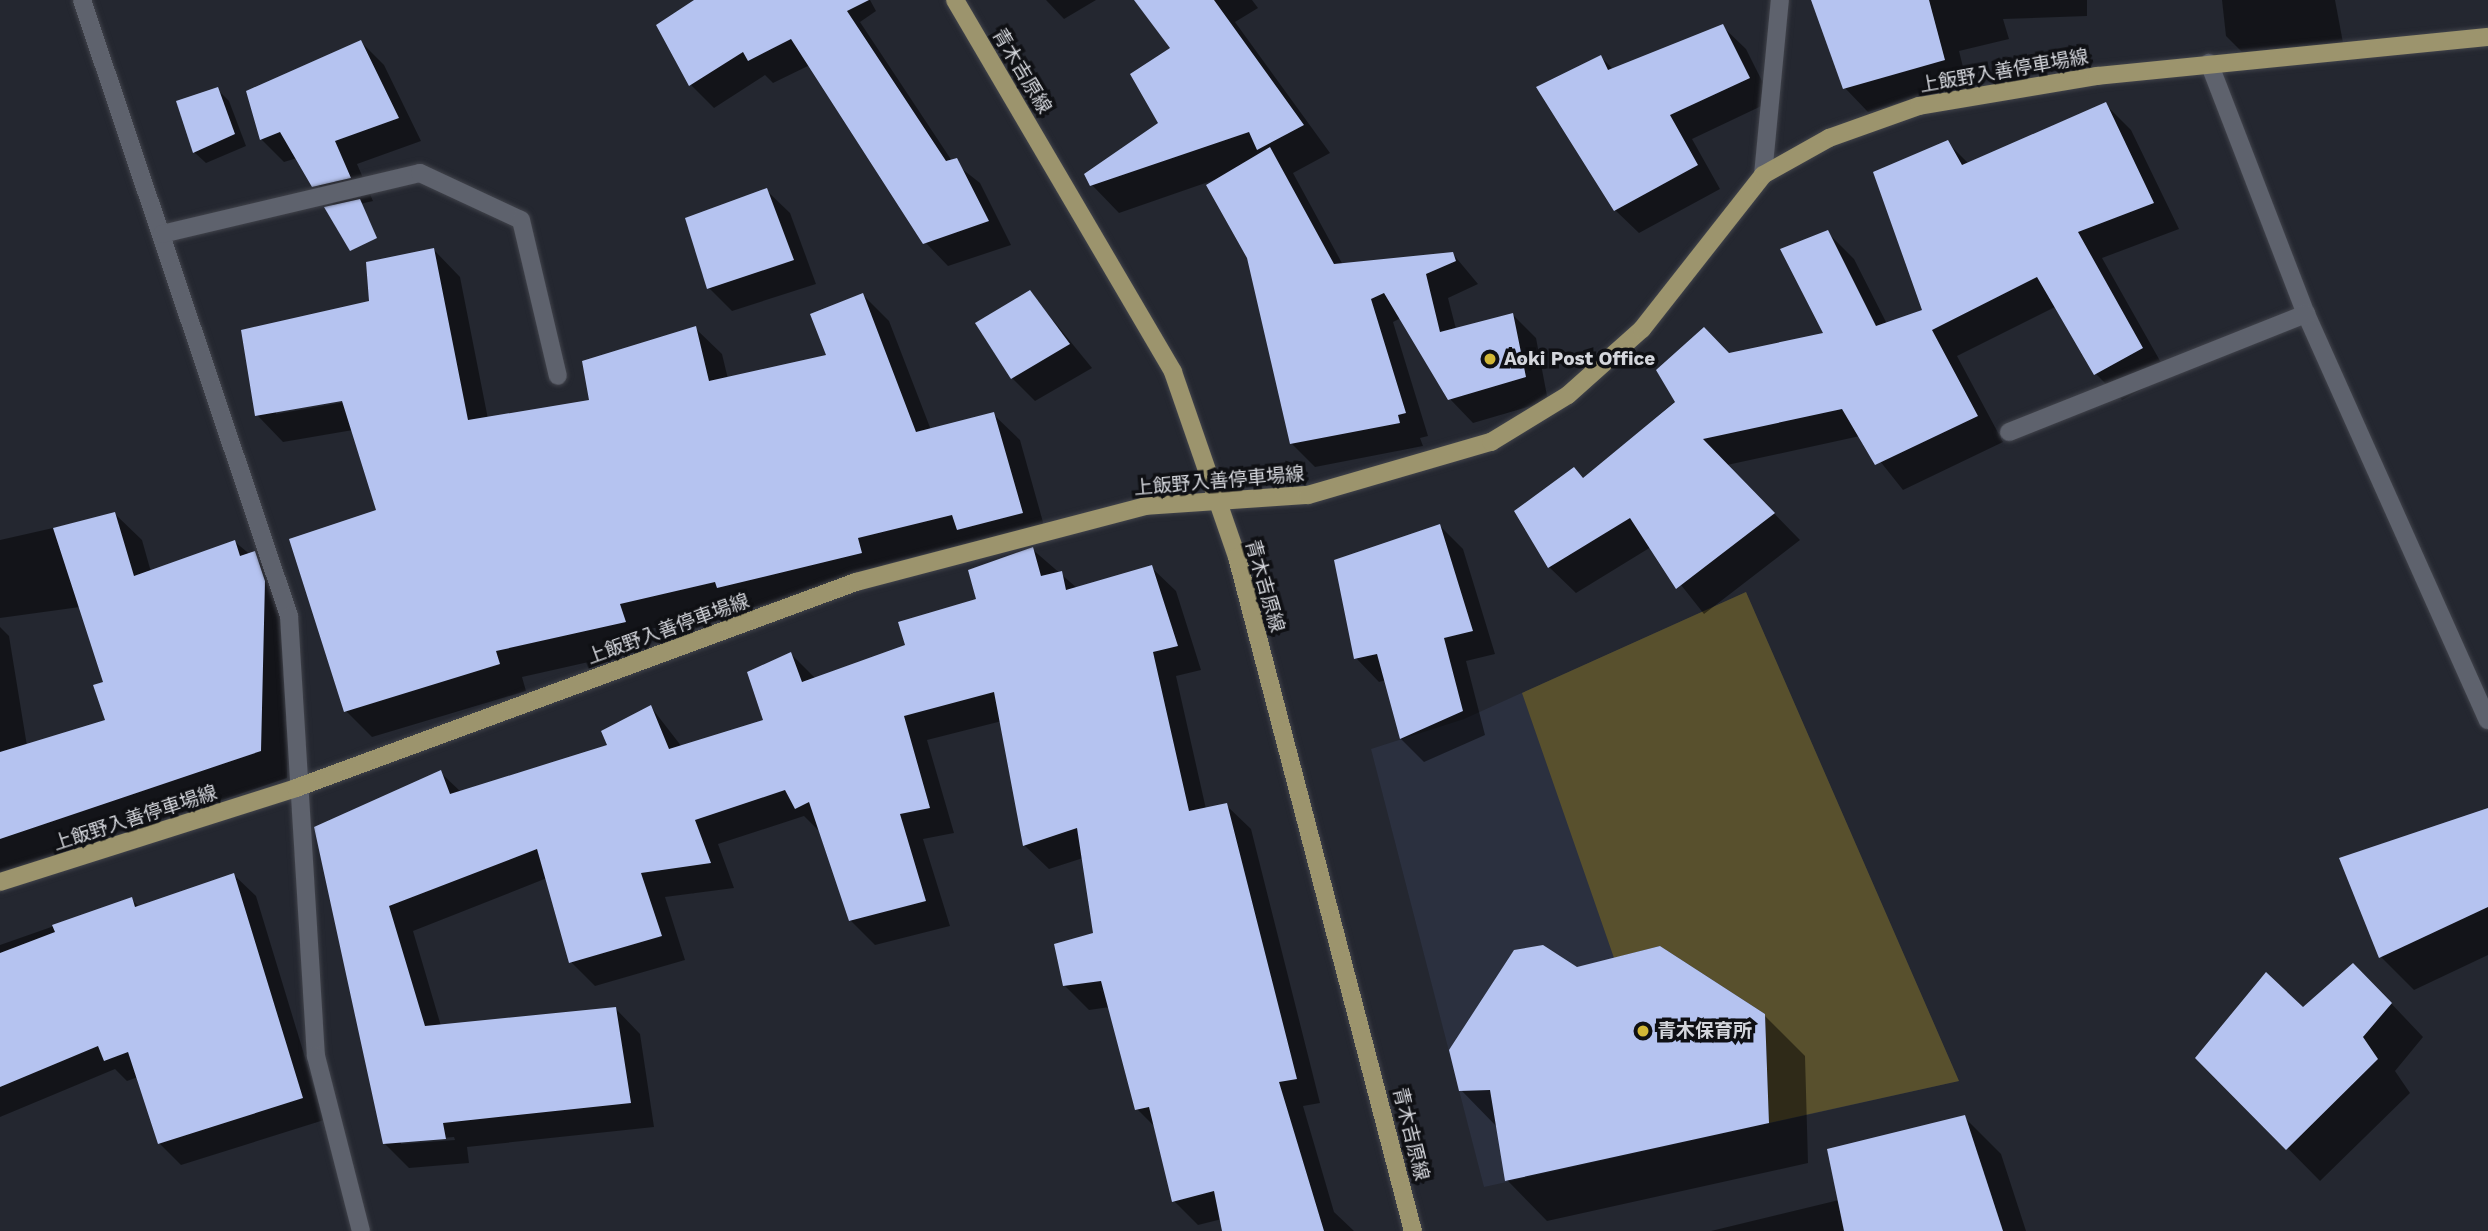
<!DOCTYPE html>
<meta charset="utf-8">
<style>
body{margin:0}
#map{position:relative;width:2488px;height:1231px;overflow:hidden;background:#242730;font-family:"Work Sans","Noto Sans JP",sans-serif}
div>[style]{position:absolute}
.built>*{inset:0;background:#2b303f}
.green>*{inset:0;background:#58502d}
.shadow>*{inset:0;background:#0007}
.building>*{inset:0;background:#b5c3f0}
.roads{filter:drop-shadow(0 0 2px #41434b) drop-shadow(0 0 2px #41434b)}
.minor>*{height:18px;margin:-9px;padding:0 9px;transform-origin:9px;border-radius:9px;background:#5e626d}
.major>*{height:18px;margin:-9px;padding:0 9px;transform-origin:9px;border-radius:9px;background:#9c946d}
.dots>*{width:19px;height:19px;translate:-50% -50%;box-sizing:border-box;border:4px solid #0f1014;border-radius:50%}
span{translate:-50% -50%;white-space:nowrap;text-align:center;line-height:1.15;-webkit-text-stroke:7px #0f1014;paint-order:stroke}
.street-label{font-size:19px;color:#d4d6dc}
.poi-label{font-size:19px;color:#d4d6dc;font-weight:700}
.left{translate:0 -50%;text-align:left}
</style>
<div id="map">
<div class="built">
<i style="clip-path:polygon(1746px 592px,1959px 1081px,1484px 1187px,1371px 749px,1464px 719px)"></i>
</div>
<div class="green">
<i style="clip-path:polygon(1746px 592px,1959px 1081px,1769px 1123px,1765px 1014px,1660px 946px,1614px 958px,1522px 693px)"></i>
</div>
<div class="shadow">
<i style="clip-path:polygon(697px 0,870px 0,876px 11px,860px 22px,952px 161px,980px 183px,1011px 245px,948px 266px,925px 242px,810px 65px,773px 83px,765px 75px,714px 108px,691px 85px)"></i>
<i style="clip-path:polygon(1046px 0,1096px 0,1064px 19px)"></i>
<i style="clip-path:polygon(1136px 0,1252px 0,1258px 8px,1235px 22px,1330px 153px,1293px 173px,1343px 265px,1453px 254px,1478px 284px,1448px 298px,1456px 329px,1513px 315px,1536px 338px,1548px 401px,1473px 423px,1450px 399px,1401px 318px,1393px 322px,1428px 436px,1420px 438px,1423px 446px,1315px 467px,1291px 443px,1249px 258px,1214px 180px,1119px 213px,1092px 185px,1160px 124px,1172px 49px)"></i>
<i style="clip-path:polygon(1813px 0,2087px 0,2087px 16px,2003px 19px,2009px 39px,1959px 51px,1967px 83px,1868px 112px,1845px 88px)"></i>
<i style="clip-path:polygon(2222px 0,2335px 0,2344px 48px,2246px 56px,2226px 36px)"></i>
<i style="clip-path:polygon(1722px 26px,1746px 49px,1772px 101px,1692px 139px,1720px 189px,1639px 233px,1615px 210px,1601px 57px,1613px 69px)"></i>
<i style="clip-path:polygon(361px 42px,384px 65px,421px 141px,357px 164px,373px 201px,337px 209px,297px 158px,284px 162px,261px 139px)"></i>
<i style="clip-path:polygon(217px 89px,229px 101px,246px 146px,206px 163px,194px 152px)"></i>
<i style="clip-path:polygon(2105px 104px,2131px 130px,2179px 229px,2102px 258px,2168px 375px,2122px 400px,2096px 374px,2057px 306px,1957px 356px,2003px 442px,1903px 490px,1860px 436px,1727px 465px,1800px 540px,1704px 614px,1651px 547px,1576px 593px,1549px 567px,1584px 479px,1729px 355px,1826px 334px,1827px 232px,1854px 259px,1887px 324px,1924px 311px,1947px 142px,1969px 164px)"></i>
<i style="clip-path:polygon(766px 190px,790px 213px,816px 284px,732px 311px,709px 288px)"></i>
<i style="clip-path:polygon(evenodd,434px 250px,460px 277px,488px 419px,591px 401px,695px 328px,722px 354px,728px 379px,829px 356px,863px 295px,889px 321px,931px 430px,993px 414px,1020px 440px,1048px 540px,985px 555px,972px 542px,883px 565px,887px 579px,645px 630px,651px 648px,522px 677px,526px 691px,372px 737px,346px 711px,378px 511px,353px 430px,283px 442px,257px 415px,434px 250px,350px 398px,351px 401px,276px 414px,276px 411px,350px 398px)"></i>
<i style="clip-path:polygon(1030px 292px,1092px 368px,1035px 401px,1012px 378px)"></i>
<i style="clip-path:polygon(115px 514px,142px 540px,151px 572px,235px 542px,281px 580px,291px 609px,287px 778px,0 876px,0 627px,9px 636px,27px 746px,107px 721px,105px 683px,80px 607px,0 618px,0 540px)"></i>
<i style="clip-path:polygon(1440px 526px,1463px 549px,1495px 654px,1466px 661px,1485px 735px,1424px 762px,1401px 739px,1386px 680px,1379px 682px,1356px 658px)"></i>
<i style="clip-path:polygon(evenodd,1032px 549px,1077px 588px,1151px 567px,1176px 591px,1201px 670px,1176px 676px,1206px 809px,1226px 805px,1251px 829px,1320px 1103px,1303px 1106px,1334px 1212px,1354px 1231px,1226px 1231px,1222px 1219px,1198px 1225px,1174px 1201px,1156px 1128px,1137px 1109px,1110px 1007px,1089px 1010px,1065px 986px,1095px 934px,1083px 858px,1049px 869px,1024px 845px,1002px 721px,927px 740px,954px 833px,923px 839px,950px 926px,875px 945px,850px 920px,821px 833px,804px 816px,718px 844px,734px 888px,665px 897px,685px 960px,595px 986px,571px 962px,547px 878px,413px 931px,441px 1026px,616px 1009px,640px 1034px,654px 1127px,467px 1147px,469px 1163px,409px 1168px,384px 1143px,316px 828px,440px 772px,461px 792px,609px 746px,651px 707px,682px 747px,765px 721px,791px 654px,816px 679px,907px 647px,978px 600px,970px 571px,1032px 549px,454px 1137px,455px 1140px,401px 1144px,401px 1141px,454px 1137px)"></i>
<i style="clip-path:polygon(2488px 809px,2488px 955px,2414px 990px,2381px 957px)"></i>
<i style="clip-path:polygon(234px 875px,256px 896px,324px 1120px,181px 1165px,159px 1143px,138px 1077px,127px 1081px,115px 1069px,0 1117px,0 945px,131px 899px,140px 908px)"></i>
<i style="clip-path:polygon(1577px 969px,1764px 1015px,1805px 1056px,1808px 1163px,1547px 1221px,1507px 1180px,1498px 1128px,1461px 1090px)"></i>
<i style="clip-path:polygon(2386px 998px,2423px 1037px,2395px 1071px,2410px 1093px,2320px 1181px,2198px 1057px,2303px 1010px)"></i>
<i style="clip-path:polygon(1964px 1117px,2001px 1154px,2026px 1231px,1711px 1231px,1839px 1200px)"></i>
</div>
<div class="building">
<i style="clip-path:polygon(694px 0,869px 0,847px 11px,946px 161px,957px 158px,989px 221px,923px 244px,791px 39px,748px 61px,743px 52px,689px 86px,656px 25px)"></i>
<i style="clip-path:polygon(1134px 0,1214px 0,1304px 125px,1257px 150px,1249px 132px,1090px 186px,1084px 174px,1158px 123px,1130px 74px,1170px 48px)"></i>
<i style="clip-path:polygon(1811px 0,1929px 0,1945px 60px,1843px 89px)"></i>
<i style="clip-path:polygon(1723px 24px,1750px 78px,1670px 115px,1698px 165px,1614px 211px,1536px 87px,1601px 55px,1608px 70px)"></i>
<i style="clip-path:polygon(361px 40px,399px 118px,335px 141px,351px 178px,312px 187px,280px 132px,260px 140px,246px 91px)"></i>
<i style="clip-path:polygon(218px 87px,235px 134px,193px 153px,176px 101px)"></i>
<i style="clip-path:polygon(2106px 102px,2154px 203px,2078px 232px,2143px 348px,2094px 375px,2037px 277px,1932px 330px,1978px 416px,1875px 465px,1842px 409px,1703px 439px,1775px 513px,1676px 589px,1630px 518px,1548px 568px,1514px 511px,1574px 467px,1583px 478px,1675px 402px,1656px 370px,1704px 327px,1729px 353px,1823px 333px,1780px 249px,1828px 230px,1876px 326px,1922px 310px,1873px 172px,1948px 140px,1962px 165px)"></i>
<i style="clip-path:polygon(1270px 147px,1334px 264px,1453px 252px,1456px 261px,1426px 274px,1440px 332px,1513px 313px,1526px 377px,1448px 400px,1384px 293px,1371px 299px,1406px 413px,1398px 415px,1400px 423px,1290px 444px,1247px 258px,1206px 185px)"></i>
<i style="clip-path:polygon(767px 188px,794px 260px,707px 289px,685px 218px)"></i>
<i style="clip-path:polygon(360px 199px,377px 238px,350px 251px,324px 207px)"></i>
<i style="clip-path:polygon(434px 248px,468px 420px,589px 400px,582px 361px,696px 326px,709px 381px,826px 355px,810px 314px,863px 293px,916px 432px,994px 412px,1023px 513px,957px 530px,952px 515px,858px 538px,862px 553px,717px 588px,715px 582px,620px 604px,626px 622px,496px 651px,500px 664px,344px 712px,289px 539px,376px 510px,342px 401px,255px 416px,241px 330px,369px 301px,366px 262px)"></i>
<i style="clip-path:polygon(1030px 290px,1070px 344px,1011px 379px,975px 323px)"></i>
<i style="clip-path:polygon(115px 512px,134px 576px,235px 540px,240px 556px,255px 551px,265px 581px,261px 751px,0 839px,0 752px,105px 720px,93px 685px,103px 682px,53px 528px)"></i>
<i style="clip-path:polygon(1440px 524px,1473px 631px,1444px 638px,1463px 711px,1400px 739px,1377px 654px,1354px 659px,1334px 560px)"></i>
<i style="clip-path:polygon(1033px 547px,1041px 576px,1062px 571px,1066px 590px,1152px 565px,1178px 646px,1153px 652px,1189px 811px,1227px 803px,1297px 1079px,1279px 1082px,1324px 1231px,1222px 1231px,1214px 1191px,1172px 1202px,1149px 1107px,1135px 1110px,1101px 981px,1063px 986px,1054px 944px,1093px 933px,1077px 828px,1023px 846px,994px 692px,904px 716px,930px 808px,900px 814px,926px 901px,849px 921px,809px 802px,795px 809px,785px 790px,695px 820px,711px 863px,641px 873px,662px 936px,569px 963px,537px 849px,389px 906px,425px 1026px,616px 1007px,631px 1103px,443px 1123px,446px 1139px,383px 1144px,314px 827px,441px 770px,450px 794px,607px 745px,601px 731px,651px 705px,669px 749px,763px 720px,747px 672px,791px 652px,802px 682px,905px 645px,898px 622px,976px 599px,968px 570px)"></i>
<i style="clip-path:polygon(2488px 808px,2488px 907px,2379px 958px,2339px 858px)"></i>
<i style="clip-path:polygon(234px 873px,303px 1098px,158px 1144px,128px 1052px,104px 1061px,98px 1046px,0 1087px,0 953px,55px 932px,52px 925px,132px 897px,135px 907px)"></i>
<i style="clip-path:polygon(1543px 945px,1577px 967px,1660px 946px,1765px 1014px,1769px 1123px,1505px 1181px,1490px 1090px,1459px 1091px,1449px 1050px,1514px 950px)"></i>
<i style="clip-path:polygon(2353px 963px,2392px 1003px,2363px 1037px,2378px 1059px,2286px 1150px,2195px 1058px,2266px 972px,2303px 1007px)"></i>
<i style="clip-path:polygon(1965px 1115px,2003px 1231px,1844px 1231px,1827px 1149px)"></i>
</div>
<div class="roads">
<div class="minor">
<i style="left:82px;top:0;width:650px;rotate:71.43deg"></i>
<i style="left:289px;top:616px;width:441px;rotate:86.5deg"></i>
<i style="left:316px;top:1056px;width:181px;rotate:75.6deg"></i>
<i style="left:2209px;top:63px;width:269px;rotate:68.9deg"></i>
<i style="left:2306px;top:314px;width:445px;rotate:65.9deg"></i>
<i style="left:1763px;top:175px;width:176px;rotate:-84.5deg"></i>
<i style="left:162px;top:234px;width:265px;rotate:-13.3deg"></i>
<i style="left:420px;top:173px;width:111px;rotate:25deg"></i>
<i style="left:521px;top:220px;width:160px;rotate:76.7deg"></i>
<i style="left:2009px;top:432px;width:320px;rotate:-21.7deg"></i>
</div>
<div class="major">
<i style="left:955px;top:0;width:431px;rotate:59.6deg"></i>
<i style="left:1173px;top:372px;width:196px;rotate:70.9deg"></i>
<i style="left:1237px;top:557px;width:697px;rotate:75.37deg"></i>
<i style="left:0;top:882px;width:311px;rotate:-17.6deg"></i>
<i style="left:296px;top:788px;width:597px;rotate:-20.2deg"></i>
<i style="left:856px;top:582px;width:299px;rotate:-14.7deg"></i>
<i style="left:1145px;top:506px;width:163px;rotate:-3.9deg"></i>
<i style="left:1308px;top:495px;width:191px;rotate:-16.2deg"></i>
<i style="left:1491px;top:442px;width:90px;rotate:-31.4deg"></i>
<i style="left:1568px;top:395px;width:99px;rotate:-41.7deg"></i>
<i style="left:1642px;top:329px;width:196px;rotate:-51.8deg"></i>
<i style="left:1763px;top:175px;width:76px;rotate:-29.3deg"></i>
<i style="left:1829px;top:138px;width:96px;rotate:-19.6deg"></i>
<i style="left:1919px;top:106px;width:181px;rotate:-9.6deg"></i>
<i style="left:2097px;top:76px;width:393px;rotate:-5.7deg"></i>
</div>
</div>
<div class="dots">
<i style="left:1490px;top:359px;background:#d2b736"></i>
<i style="left:1643px;top:1031px;background:#d2b736"></i>
</div>
<div class="street-label">
<span style="left:1022px;top:71px;rotate:59deg">青木吉原線</span>
<span style="left:2004px;top:71px;rotate:-10deg">上飯野入善停車場線</span>
<span style="left:1219px;top:481px;rotate:-5deg">上飯野入善停車場線</span>
<span style="left:1265px;top:586px;rotate:74deg">青木吉原線</span>
<span style="left:668px;top:629px;rotate:-20deg">上飯野入善停車場線</span>
<span style="left:135px;top:818px;rotate:-18deg">上飯野入善停車場線</span>
<span style="left:1411px;top:1134px;rotate:76deg">青木吉原線</span>
</div>
<div class="poi-label">
<span class="left" style="left:1504px;top:359px">Aoki Post Office</span>
<span class="left" style="left:1657px;top:1031px">青木保育所</span>
</div>
</div>
